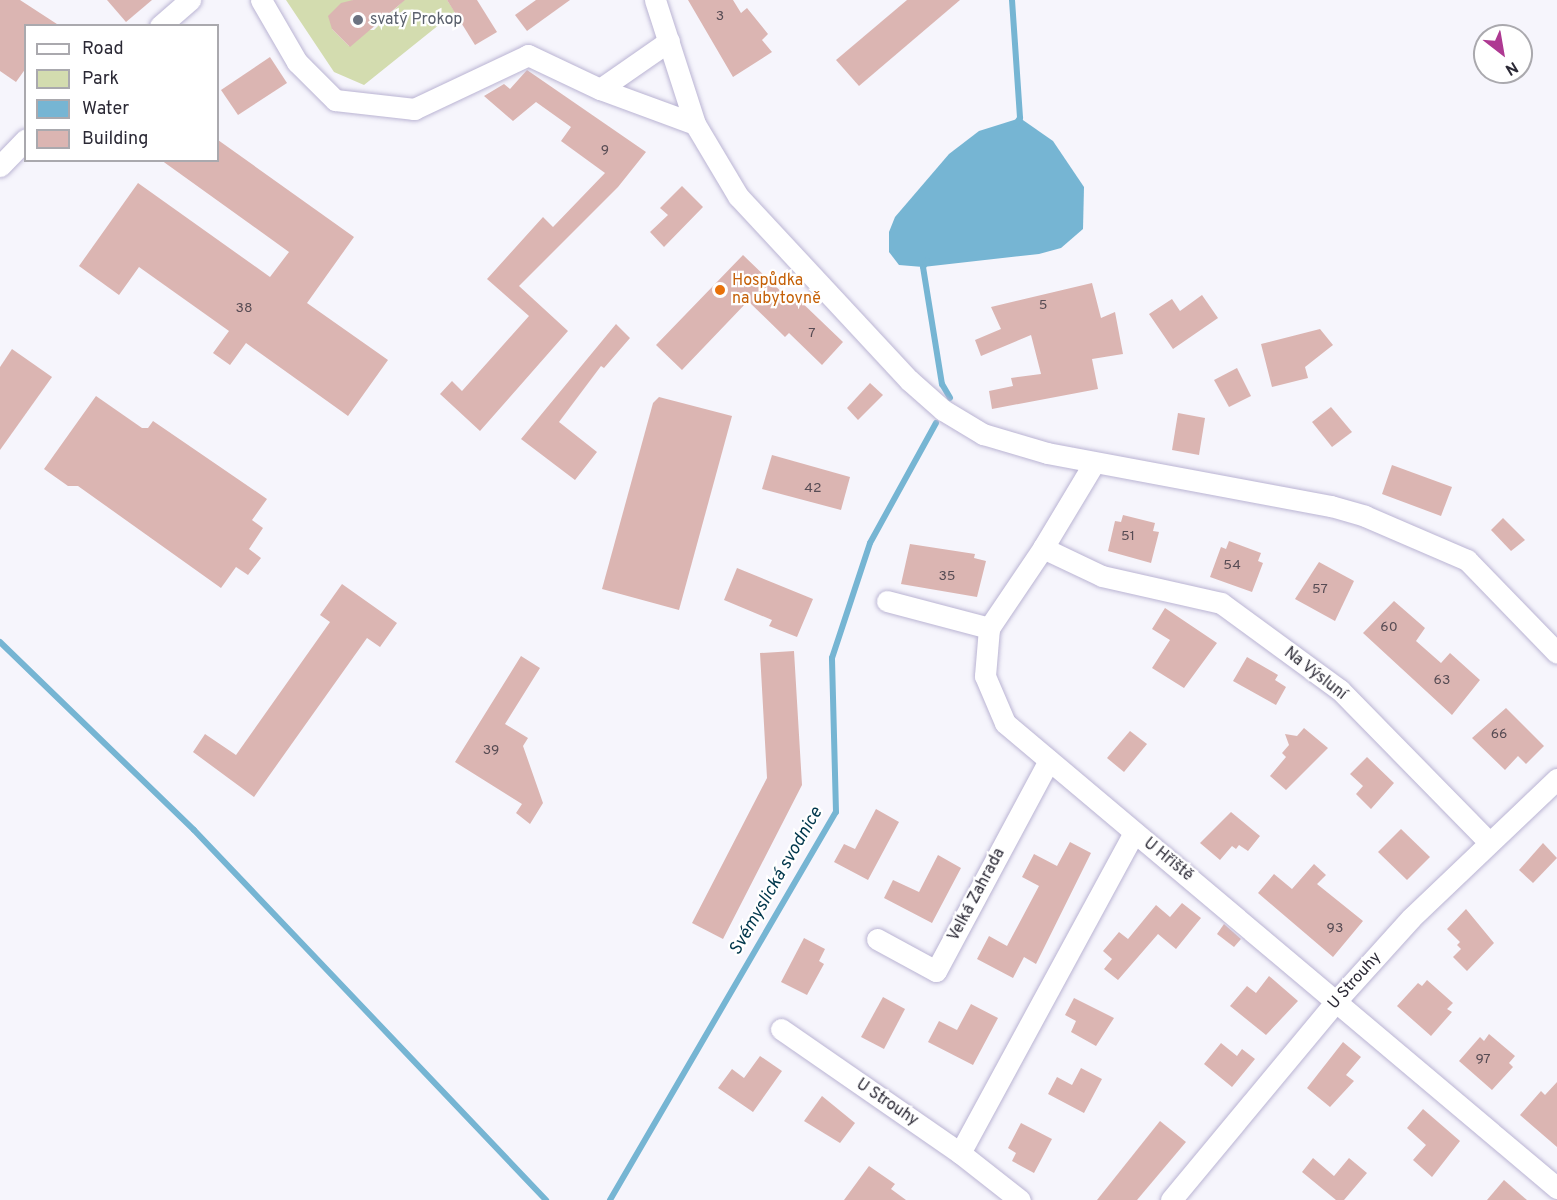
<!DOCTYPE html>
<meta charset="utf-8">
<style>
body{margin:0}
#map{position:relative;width:1557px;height:1200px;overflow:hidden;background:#f6f5fc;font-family:Overpass,sans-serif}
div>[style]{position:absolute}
.green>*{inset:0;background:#d3dcaf}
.water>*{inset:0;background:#76b5d3}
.stream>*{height:6px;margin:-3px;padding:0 3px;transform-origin:3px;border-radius:3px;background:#76b5d3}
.building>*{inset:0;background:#dbb5b2}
.roads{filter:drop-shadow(0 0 2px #bab4d3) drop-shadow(0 0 2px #bab4d3)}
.minor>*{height:21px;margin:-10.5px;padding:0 10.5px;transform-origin:10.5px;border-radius:10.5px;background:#fff}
.dots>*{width:16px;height:16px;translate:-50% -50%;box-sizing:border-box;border:3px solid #fff;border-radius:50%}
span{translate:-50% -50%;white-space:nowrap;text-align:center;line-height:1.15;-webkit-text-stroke:4.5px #fff;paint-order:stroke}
.number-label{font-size:14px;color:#574c54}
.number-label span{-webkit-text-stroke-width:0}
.worship-label{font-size:16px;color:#5b616d}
.left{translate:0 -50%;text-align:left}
.food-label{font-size:16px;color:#c56008}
.street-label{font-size:16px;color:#2b2935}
.water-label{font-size:18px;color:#00374c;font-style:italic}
.legend{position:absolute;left:24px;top:24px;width:195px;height:138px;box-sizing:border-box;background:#fff;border:2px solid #aaa9ae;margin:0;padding:8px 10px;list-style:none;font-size:18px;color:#2b2935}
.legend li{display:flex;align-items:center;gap:12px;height:30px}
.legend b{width:30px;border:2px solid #aaa9ae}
.north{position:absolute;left:1473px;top:24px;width:60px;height:60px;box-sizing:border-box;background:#fff;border:2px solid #aaa9ae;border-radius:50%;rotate:149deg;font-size:16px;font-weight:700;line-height:24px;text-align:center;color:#2b2935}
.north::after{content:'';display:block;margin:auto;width:21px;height:27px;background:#ae3992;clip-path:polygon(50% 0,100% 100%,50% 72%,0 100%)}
</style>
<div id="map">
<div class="green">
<i style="clip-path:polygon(286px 0,353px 0,332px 29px,349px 46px,367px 30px,374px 30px,404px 0,447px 0,455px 12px,364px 85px,334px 72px)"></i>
</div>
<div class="water">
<i style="clip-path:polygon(1020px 118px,1053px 141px,1084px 187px,1083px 229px,1061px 248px,1039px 254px,923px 267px,899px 265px,889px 252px,889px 232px,895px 217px,949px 154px,979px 131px)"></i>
</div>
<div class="stream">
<i style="left:1012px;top:0;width:118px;rotate:86.1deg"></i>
<i style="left:1020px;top:118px;width:7px;rotate:124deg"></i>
<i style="left:927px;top:261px;width:7px;rotate:124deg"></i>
<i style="left:923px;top:267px;width:119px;rotate:80.8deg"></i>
<i style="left:942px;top:384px;width:16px;rotate:60deg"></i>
<i style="left:0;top:642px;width:270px;rotate:44.1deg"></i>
<i style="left:194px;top:830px;width:511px;rotate:46.43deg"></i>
<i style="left:610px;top:1200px;width:449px;rotate:-59.8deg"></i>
<i style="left:836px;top:812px;width:154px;rotate:-91.5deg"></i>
<i style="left:832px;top:658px;width:121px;rotate:-71.7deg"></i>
<i style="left:870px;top:543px;width:137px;rotate:-61.2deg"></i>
</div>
<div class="building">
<i style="clip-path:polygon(0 0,20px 0,60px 26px,26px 26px,26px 68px,16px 82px,0 71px)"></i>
<i style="clip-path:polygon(107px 0,152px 0,126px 22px)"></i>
<i style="clip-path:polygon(353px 0,405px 0,350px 47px,332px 29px,328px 16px,341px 3px)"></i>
<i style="clip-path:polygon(447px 0,477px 0,497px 32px,475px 45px)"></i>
<i style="clip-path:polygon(536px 0,570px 0,527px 31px,515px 15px)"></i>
<i style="clip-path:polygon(688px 0,733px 0,741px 13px,747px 8px,768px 34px,762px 40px,772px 52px,733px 77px)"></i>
<i style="clip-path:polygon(907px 0,960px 0,859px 86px,836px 60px)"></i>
<i style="clip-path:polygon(270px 57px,287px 83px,238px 115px,221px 90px)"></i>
<i style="clip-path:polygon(527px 70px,646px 152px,618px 187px,519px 286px,568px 331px,480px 431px,440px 394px,452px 381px,462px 391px,529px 316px,487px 279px,543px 217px,553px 227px,605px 173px,561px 141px,571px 127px,536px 102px,513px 121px,484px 96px,504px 84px,510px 89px)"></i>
<i style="clip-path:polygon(218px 140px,354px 237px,307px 303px,388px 360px,348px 416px,246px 343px,230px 365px,213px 353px,229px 331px,139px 267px,119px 295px,79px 266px,138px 183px,270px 277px,289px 252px,161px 160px,218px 160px)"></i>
<i style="clip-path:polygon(682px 186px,703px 207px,664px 247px,650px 232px,668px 215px,660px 208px)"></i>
<i style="clip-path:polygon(743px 255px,791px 301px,795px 296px,843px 342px,822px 365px,789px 333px,785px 337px,748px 301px,682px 370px,656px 345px)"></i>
<i style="clip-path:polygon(1092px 283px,1101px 318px,1115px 312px,1123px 354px,1092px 359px,1098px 389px,992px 409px,989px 391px,1013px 386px,1011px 378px,1041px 374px,1031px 335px,981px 356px,975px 340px,1001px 329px,991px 307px)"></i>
<i style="clip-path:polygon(1202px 295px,1218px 318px,1173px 349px,1149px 314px,1172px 299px,1180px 311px)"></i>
<i style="clip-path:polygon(616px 324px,630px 338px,604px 368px,601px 366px,559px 422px,597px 452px,575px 480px,521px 439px)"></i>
<i style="clip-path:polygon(1320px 329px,1333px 345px,1305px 367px,1308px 378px,1272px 387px,1261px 344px)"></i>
<i style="clip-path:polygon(12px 349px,52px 377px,0 450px,0 367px)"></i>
<i style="clip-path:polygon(1237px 368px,1251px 396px,1229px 407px,1214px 380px)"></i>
<i style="clip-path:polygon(870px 383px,883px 395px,858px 420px,847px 408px)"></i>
<i style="clip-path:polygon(96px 396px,142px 428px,148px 428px,153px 421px,267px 499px,252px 520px,263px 528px,249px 549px,261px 558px,248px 575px,236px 567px,221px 588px,78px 486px,68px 486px,44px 469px)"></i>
<i style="clip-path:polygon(659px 397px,732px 416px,679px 610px,602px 589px,653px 403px)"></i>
<i style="clip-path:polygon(1331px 407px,1352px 432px,1332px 447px,1312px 422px)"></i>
<i style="clip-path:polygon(1178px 413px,1205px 418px,1199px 455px,1172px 450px)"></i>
<i style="clip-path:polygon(772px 455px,850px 477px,841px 510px,762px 489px)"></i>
<i style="clip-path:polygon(1392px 465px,1452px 487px,1441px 516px,1382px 494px)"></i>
<i style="clip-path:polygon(1123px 515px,1155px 523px,1153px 531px,1159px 532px,1151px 563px,1108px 551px,1115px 521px,1121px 522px)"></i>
<i style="clip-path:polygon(1503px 518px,1525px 540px,1511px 551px,1491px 530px)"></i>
<i style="clip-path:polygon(1229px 541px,1261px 553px,1258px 561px,1263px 563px,1252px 592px,1210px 577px,1221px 547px,1226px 549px)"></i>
<i style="clip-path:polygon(910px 544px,975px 554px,974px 558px,986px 561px,977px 597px,901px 584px)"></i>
<i style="clip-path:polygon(1319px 562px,1354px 581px,1335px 621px,1295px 599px)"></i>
<i style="clip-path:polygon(737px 568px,813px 599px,797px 637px,769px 626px,772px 620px,724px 600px)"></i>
<i style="clip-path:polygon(342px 584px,397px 623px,380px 647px,367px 638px,254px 797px,193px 752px,205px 734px,236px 755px,330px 622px,320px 615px)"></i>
<i style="clip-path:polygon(1394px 601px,1425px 628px,1416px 641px,1441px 663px,1450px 653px,1480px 680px,1452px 715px,1363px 633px)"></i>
<i style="clip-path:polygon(1165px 608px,1217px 643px,1184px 688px,1152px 668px,1170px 640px,1152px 629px)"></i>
<i style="clip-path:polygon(794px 651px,802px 785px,723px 939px,692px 923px,767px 778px,760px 653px)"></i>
<i style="clip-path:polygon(521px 656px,540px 668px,505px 724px,528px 738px,523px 746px,543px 803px,530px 824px,516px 813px,522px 804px,455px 762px)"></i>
<i style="clip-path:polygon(1247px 657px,1278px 675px,1275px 680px,1286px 687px,1276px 705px,1233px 681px)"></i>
<i style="clip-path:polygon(1506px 708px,1544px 746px,1526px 764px,1518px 756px,1505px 770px,1472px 738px)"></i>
<i style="clip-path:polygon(1304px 728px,1328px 748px,1286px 790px,1270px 776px,1286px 757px,1282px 753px,1289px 745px,1285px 734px,1297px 736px)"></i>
<i style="clip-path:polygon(1130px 731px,1147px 744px,1124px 772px,1107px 758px)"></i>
<i style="clip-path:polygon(1367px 757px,1394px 783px,1371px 809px,1356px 794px,1363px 786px,1350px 774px)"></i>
<i style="clip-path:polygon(876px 809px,899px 822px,868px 880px,834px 862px,844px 844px,855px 849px)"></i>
<i style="clip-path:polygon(1231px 812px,1260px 836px,1248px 851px,1239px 845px,1236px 849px,1232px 846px,1220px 860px,1200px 843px)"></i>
<i style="clip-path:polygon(1401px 829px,1430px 857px,1407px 880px,1378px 852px)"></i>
<i style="clip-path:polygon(1070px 842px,1091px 853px,1036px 964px,1024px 957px,1013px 978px,977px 959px,989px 936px,1007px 946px,1039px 886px,1022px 877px,1034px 854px,1057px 866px)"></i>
<i style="clip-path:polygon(1543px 843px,1557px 858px,1533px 883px,1519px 870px)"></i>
<i style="clip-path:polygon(938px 855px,961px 868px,932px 923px,884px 898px,893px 880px,919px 892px)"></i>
<i style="clip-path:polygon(1314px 864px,1326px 875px,1317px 884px,1363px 921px,1333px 957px,1258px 893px,1274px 874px,1292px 889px)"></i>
<i style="clip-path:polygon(1182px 903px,1201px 918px,1176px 949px,1158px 934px,1118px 980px,1104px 969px,1112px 959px,1103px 951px,1119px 932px,1128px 939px,1156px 905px,1170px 917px)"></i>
<i style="clip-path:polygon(1466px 909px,1494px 943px,1467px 971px,1453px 957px,1461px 949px,1457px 945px,1460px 942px,1447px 929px)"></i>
<i style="clip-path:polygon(1224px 924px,1241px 939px,1234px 947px,1217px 934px)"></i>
<i style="clip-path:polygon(804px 938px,825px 949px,819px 961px,824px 964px,807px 995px,781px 982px)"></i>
<i style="clip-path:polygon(1269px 976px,1298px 1001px,1266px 1035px,1230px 1006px,1247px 986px,1256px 993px)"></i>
<i style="clip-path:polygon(1427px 980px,1453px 1003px,1447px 1009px,1452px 1012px,1431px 1036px,1397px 1006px,1418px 983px,1422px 986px)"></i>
<i style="clip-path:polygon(883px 997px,905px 1009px,884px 1049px,861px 1037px)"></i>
<i style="clip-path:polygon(1074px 998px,1114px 1018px,1096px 1046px,1071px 1032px,1076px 1021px,1065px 1015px)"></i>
<i style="clip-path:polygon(971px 1004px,998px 1018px,973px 1065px,928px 1042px,939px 1021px,957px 1030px)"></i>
<i style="clip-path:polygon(1489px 1034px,1515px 1056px,1509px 1063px,1513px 1067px,1492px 1090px,1459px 1061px,1480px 1037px,1484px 1041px)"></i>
<i style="clip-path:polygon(1343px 1042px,1361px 1057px,1346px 1075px,1354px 1081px,1330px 1107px,1307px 1088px)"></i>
<i style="clip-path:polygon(1221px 1043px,1237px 1056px,1242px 1049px,1255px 1059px,1232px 1087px,1204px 1064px)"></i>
<i style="clip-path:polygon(760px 1056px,782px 1071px,753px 1112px,718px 1088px,732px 1069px,744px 1078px)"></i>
<i style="clip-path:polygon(1081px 1068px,1102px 1079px,1084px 1113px,1048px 1094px,1057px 1077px,1072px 1085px)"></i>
<i style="clip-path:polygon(1557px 1082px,1557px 1147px,1520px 1115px,1541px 1091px,1545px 1095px)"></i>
<i style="clip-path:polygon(822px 1096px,855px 1123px,840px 1143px,804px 1121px)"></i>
<i style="clip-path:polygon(1423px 1109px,1460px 1141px,1432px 1177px,1413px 1160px,1426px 1145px,1407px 1128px)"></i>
<i style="clip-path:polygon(1160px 1121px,1186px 1142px,1137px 1200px,1097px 1200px)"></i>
<i style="clip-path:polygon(1021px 1123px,1052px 1139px,1034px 1173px,1012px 1161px,1016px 1153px,1008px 1148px)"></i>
<i style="clip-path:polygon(1313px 1158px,1334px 1176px,1349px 1158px,1367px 1173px,1344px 1200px,1336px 1200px,1302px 1172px)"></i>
<i style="clip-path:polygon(869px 1166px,895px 1184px,891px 1189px,906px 1200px,844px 1200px)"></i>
<i style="clip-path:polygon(1504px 1180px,1527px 1200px,1487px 1200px)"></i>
</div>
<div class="roads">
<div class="minor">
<i style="left:261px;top:0;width:72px;rotate:59.9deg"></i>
<i style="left:297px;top:62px;width:54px;rotate:45deg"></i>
<i style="left:335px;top:100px;width:80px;rotate:6.5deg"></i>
<i style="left:414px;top:109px;width:126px;rotate:-25.3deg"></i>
<i style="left:528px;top:55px;width:80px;rotate:25.3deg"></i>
<i style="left:600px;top:89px;width:101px;rotate:20.2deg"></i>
<i style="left:655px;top:0;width:130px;rotate:72.1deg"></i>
<i style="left:695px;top:124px;width:84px;rotate:59.2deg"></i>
<i style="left:738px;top:196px;width:251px;rotate:47.1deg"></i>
<i style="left:909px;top:380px;width:45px;rotate:41.4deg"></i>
<i style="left:943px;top:410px;width:47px;rotate:31deg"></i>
<i style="left:983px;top:434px;width:67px;rotate:16.5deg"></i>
<i style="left:1047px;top:453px;width:289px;rotate:10.6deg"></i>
<i style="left:1331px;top:506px;width:35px;rotate:16deg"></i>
<i style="left:1365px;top:516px;width:111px;rotate:23.3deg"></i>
<i style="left:1467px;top:560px;width:129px;rotate:45.9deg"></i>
<i style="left:160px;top:26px;width:40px;rotate:-41deg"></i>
<i style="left:600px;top:89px;width:84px;rotate:-34.8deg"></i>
<i style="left:0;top:166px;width:37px;rotate:-46deg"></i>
<i style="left:1094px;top:463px;width:99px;rotate:121deg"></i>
<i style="left:1043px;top:548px;width:97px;rotate:124deg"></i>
<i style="left:989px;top:628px;width:48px;rotate:94.8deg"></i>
<i style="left:985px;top:676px;width:51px;rotate:66.9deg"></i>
<i style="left:1005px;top:723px;width:722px;rotate:40.11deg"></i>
<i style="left:1043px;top:548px;width:65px;rotate:25.4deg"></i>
<i style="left:1102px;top:576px;width:122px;rotate:12.8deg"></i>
<i style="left:1221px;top:603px;width:147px;rotate:36.2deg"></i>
<i style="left:1340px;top:690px;width:211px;rotate:45.6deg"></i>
<i style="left:887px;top:601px;width:106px;rotate:14.8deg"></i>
<i style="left:877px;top:939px;width:67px;rotate:28.5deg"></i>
<i style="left:936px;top:971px;width:239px;rotate:-61.8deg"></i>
<i style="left:781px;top:1029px;width:218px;rotate:34.7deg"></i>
<i style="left:960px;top:1153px;width:76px;rotate:38.1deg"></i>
<i style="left:960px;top:1153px;width:365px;rotate:-61.5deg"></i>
<i style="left:1171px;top:1200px;width:260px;rotate:-50.3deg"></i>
<i style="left:1337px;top:1000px;width:110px;rotate:-47.9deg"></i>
<i style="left:1411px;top:918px;width:202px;rotate:-43.6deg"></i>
</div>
</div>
<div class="dots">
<i style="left:358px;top:20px;background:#6b7280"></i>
<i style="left:720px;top:290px;background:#e8710a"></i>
</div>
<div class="number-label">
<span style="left:720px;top:17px">3</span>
<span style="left:605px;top:151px">9</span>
<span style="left:1043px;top:306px">5</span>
<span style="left:244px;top:309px">38</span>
<span style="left:812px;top:334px">7</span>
<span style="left:813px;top:489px">42</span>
<span style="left:1128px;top:537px">51</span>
<span style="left:1232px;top:566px">54</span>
<span style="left:947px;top:577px">35</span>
<span style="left:1320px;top:590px">57</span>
<span style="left:1389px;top:628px">60</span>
<span style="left:1442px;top:681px">63</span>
<span style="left:1499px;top:735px">66</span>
<span style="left:491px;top:751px">39</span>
<span style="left:1335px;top:929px">93</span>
<span style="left:1483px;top:1060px">97</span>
</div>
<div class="worship-label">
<span class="left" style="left:370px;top:20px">svatý Prokop</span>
</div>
<div class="food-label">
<span class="left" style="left:732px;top:290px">Hospůdka<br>na ubytovně</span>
</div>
<div class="street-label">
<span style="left:1315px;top:674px;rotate:38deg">Na Výsluní</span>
<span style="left:1168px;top:860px;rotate:39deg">U Hřiště</span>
<span style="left:977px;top:895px;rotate:-62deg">Velká Zahrada</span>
<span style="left:1355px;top:981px;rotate:-48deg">U Strouhy</span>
<span style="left:887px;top:1103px;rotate:34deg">U Strouhy</span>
</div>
<div class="water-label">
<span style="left:777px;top:882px;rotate:-60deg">Svémyslická svodnice</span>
</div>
<ul class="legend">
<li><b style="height:8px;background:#fff"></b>Road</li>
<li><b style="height:16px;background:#d3dcaf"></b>Park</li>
<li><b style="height:16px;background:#76b5d3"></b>Water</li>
<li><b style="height:16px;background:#dbb5b2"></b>Building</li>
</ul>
<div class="north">N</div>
</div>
